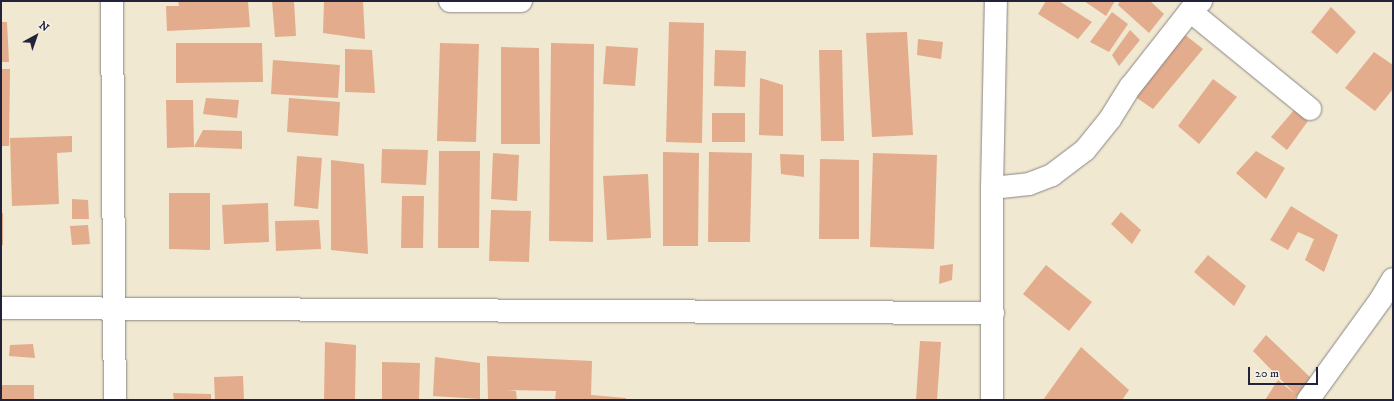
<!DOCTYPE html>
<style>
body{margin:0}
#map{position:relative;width:1394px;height:401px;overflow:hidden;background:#f0e8d0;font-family:"IM FELL DW Pica",serif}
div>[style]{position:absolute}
.building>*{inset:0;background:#e3ac8c}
.roads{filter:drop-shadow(0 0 1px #898586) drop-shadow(0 0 1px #898586)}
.street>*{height:22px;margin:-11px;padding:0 11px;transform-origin:11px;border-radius:11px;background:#fff}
span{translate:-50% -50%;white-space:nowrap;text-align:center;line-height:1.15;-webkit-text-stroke:3.5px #f7f3e8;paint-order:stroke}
.frame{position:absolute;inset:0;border:2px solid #22223b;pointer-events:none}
.north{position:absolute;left:16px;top:16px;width:40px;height:40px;-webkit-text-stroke:3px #f7f3e8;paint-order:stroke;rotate:40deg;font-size:11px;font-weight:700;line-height:16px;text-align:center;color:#22223b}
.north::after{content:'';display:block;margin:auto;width:14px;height:18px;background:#22223b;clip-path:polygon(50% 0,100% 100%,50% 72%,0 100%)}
.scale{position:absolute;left:1248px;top:367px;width:70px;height:18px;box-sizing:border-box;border:2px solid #22223b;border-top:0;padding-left:5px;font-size:12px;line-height:14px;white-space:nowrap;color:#22223b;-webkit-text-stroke:3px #f7f3e8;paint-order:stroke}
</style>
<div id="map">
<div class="building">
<i style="clip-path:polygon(178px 1px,248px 1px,250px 27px,167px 31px,166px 6px,179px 6px)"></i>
<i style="clip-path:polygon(272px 1px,294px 1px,296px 36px,275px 37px)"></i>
<i style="clip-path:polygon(324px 1px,363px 1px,365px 39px,323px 33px)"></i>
<i style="clip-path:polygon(1046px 1px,1059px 1px,1092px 22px,1078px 39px,1038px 14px)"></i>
<i style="clip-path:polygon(1084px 1px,1115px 1px,1106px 16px)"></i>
<i style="clip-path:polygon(1120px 1px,1150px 1px,1164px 14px,1149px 33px,1118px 5px)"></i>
<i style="clip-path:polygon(1331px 7px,1356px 32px,1337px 54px,1311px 32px)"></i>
<i style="clip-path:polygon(1112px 12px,1128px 24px,1109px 52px,1090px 42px)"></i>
<i style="clip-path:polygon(1px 22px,7px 22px,9px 62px,1px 62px)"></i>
<i style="clip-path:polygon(669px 22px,704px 23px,702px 143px,666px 142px)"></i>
<i style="clip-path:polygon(1130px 30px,1140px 40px,1119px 66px,1112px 55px)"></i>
<i style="clip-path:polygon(907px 32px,913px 135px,872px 137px,866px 33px)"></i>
<i style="clip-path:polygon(1184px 34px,1203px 49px,1153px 109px,1134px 96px)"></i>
<i style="clip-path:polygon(918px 39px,943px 42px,941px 59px,917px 55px)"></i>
<i style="clip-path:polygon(176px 43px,262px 43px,263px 82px,176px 83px)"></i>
<i style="clip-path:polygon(440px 43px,479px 44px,476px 142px,437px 141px)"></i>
<i style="clip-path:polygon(551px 43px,594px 44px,593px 242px,549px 241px)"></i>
<i style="clip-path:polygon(606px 46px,638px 48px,635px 86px,603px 84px)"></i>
<i style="clip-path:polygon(501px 47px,539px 48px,540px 144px,501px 144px)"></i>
<i style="clip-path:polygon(345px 49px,372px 50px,375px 93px,345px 92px)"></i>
<i style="clip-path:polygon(715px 50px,746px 51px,745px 87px,714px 86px)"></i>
<i style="clip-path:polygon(819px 50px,842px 50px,844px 141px,821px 141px)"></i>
<i style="clip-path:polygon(1374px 52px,1393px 65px,1393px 89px,1375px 111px,1345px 88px)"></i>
<i style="clip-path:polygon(273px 60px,340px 65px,338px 98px,271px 94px)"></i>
<i style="clip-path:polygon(1px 69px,10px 69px,9px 146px,1px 146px)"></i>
<i style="clip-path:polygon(760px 78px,783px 85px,783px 136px,759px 135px)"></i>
<i style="clip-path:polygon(1213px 79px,1237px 97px,1199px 144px,1178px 126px)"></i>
<i style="clip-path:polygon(206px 98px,239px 100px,237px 118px,203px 114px)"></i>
<i style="clip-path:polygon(289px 98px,340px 102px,338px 136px,287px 132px)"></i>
<i style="clip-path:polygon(166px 100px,193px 100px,194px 147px,167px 148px)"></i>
<i style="clip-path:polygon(1294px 110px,1308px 121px,1287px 150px,1271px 137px)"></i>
<i style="clip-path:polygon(712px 113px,745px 113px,745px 142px,712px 142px)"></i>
<i style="clip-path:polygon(203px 130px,242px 131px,242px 149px,194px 147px)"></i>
<i style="clip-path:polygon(72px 136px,72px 152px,57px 153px,59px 204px,12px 206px,10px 138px)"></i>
<i style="clip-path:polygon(382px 149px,428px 150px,426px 185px,381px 183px)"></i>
<i style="clip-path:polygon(439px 151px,480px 151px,479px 248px,438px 248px)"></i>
<i style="clip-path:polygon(1256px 151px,1285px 168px,1266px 199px,1236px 173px)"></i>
<i style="clip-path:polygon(663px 152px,699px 153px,698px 246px,663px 246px)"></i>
<i style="clip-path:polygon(709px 152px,752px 153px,750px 242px,708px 242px)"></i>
<i style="clip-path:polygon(493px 153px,519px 155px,517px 201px,491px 199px)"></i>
<i style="clip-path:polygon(873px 153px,937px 155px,934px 249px,870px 247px)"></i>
<i style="clip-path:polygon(780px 154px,804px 155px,804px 177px,781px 174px)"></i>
<i style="clip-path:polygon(297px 156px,322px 158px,318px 209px,294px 206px)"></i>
<i style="clip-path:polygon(820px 159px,859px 160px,859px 239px,819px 239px)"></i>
<i style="clip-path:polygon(331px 160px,364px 164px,368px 254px,331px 250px)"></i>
<i style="clip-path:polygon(648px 174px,651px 238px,607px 240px,603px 176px)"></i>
<i style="clip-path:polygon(169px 193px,210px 193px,210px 250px,169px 249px)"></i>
<i style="clip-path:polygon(402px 196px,424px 196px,423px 248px,401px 248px)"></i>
<i style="clip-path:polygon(72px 199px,88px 200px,89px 219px,72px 219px)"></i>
<i style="clip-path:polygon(268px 203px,269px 242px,224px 244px,222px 205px)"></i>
<i style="clip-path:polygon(1291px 206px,1338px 235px,1324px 272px,1305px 260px,1314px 239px,1298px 232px,1288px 250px,1270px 240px)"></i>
<i style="clip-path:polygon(491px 210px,531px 211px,529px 262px,489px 261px)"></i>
<i style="clip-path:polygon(1121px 212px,1141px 230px,1132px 244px,1111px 224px)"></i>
<i style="clip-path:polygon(1px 213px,3px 213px,3px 245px,1px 245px)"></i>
<i style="clip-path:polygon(319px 220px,321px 249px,276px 251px,275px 221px)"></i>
<i style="clip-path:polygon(88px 225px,90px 244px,72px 245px,70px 226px)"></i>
<i style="clip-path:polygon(1208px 255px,1246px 286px,1234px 306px,1194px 272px)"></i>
<i style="clip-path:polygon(953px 264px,952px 280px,939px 284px,940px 266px)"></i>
<i style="clip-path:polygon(1046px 265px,1092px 302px,1069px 331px,1023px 294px)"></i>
<i style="clip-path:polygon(1266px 335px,1311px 378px,1294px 400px,1265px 400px,1278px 380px,1295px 394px,1253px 351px)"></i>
<i style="clip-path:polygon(920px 341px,941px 342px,937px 400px,916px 400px)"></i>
<i style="clip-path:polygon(325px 342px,356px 345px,355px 400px,324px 400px)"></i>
<i style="clip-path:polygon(33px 344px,35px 358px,9px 356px,10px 345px)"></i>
<i style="clip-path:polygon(1081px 347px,1129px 390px,1122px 400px,1043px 400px)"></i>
<i style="clip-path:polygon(487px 356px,592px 361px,591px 395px,626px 398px,626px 400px,555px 400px,556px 391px,507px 390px,516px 391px,517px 400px,488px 400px)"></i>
<i style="clip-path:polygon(435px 357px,480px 363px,480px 399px,433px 396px)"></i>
<i style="clip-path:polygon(382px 362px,420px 363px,419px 400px,382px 400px)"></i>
<i style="clip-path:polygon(243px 376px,244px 400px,215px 400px,214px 377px)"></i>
<i style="clip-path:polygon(1px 385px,34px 385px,34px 400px,1px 400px)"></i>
<i style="clip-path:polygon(173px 393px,211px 394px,211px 400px,174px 400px)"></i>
</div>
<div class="roads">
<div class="street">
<i style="left:112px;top:1px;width:399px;rotate:89.6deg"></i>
<i style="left:450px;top:1px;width:71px"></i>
<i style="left:1190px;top:11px;width:155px;rotate:39.2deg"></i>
<i style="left:992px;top:188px;width:37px;rotate:-6deg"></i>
<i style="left:1029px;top:184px;width:25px;rotate:-21deg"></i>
<i style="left:1052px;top:175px;width:41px;rotate:-37.1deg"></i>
<i style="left:1085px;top:150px;width:40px;rotate:-51deg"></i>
<i style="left:1110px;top:119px;width:39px;rotate:-58deg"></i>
<i style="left:1131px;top:86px;width:95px;rotate:-51.8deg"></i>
<i style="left:1190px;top:11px;width:15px;rotate:-42deg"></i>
<i style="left:1px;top:308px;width:992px;rotate:0.29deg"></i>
<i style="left:992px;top:400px;width:212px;rotate:-90deg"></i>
<i style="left:992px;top:188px;width:187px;rotate:-88.8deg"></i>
<i style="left:1308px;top:400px;width:125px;rotate:-54.1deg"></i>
<i style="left:1381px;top:299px;width:23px;rotate:-59deg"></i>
</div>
</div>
<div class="frame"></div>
<div class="north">N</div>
<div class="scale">20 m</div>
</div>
